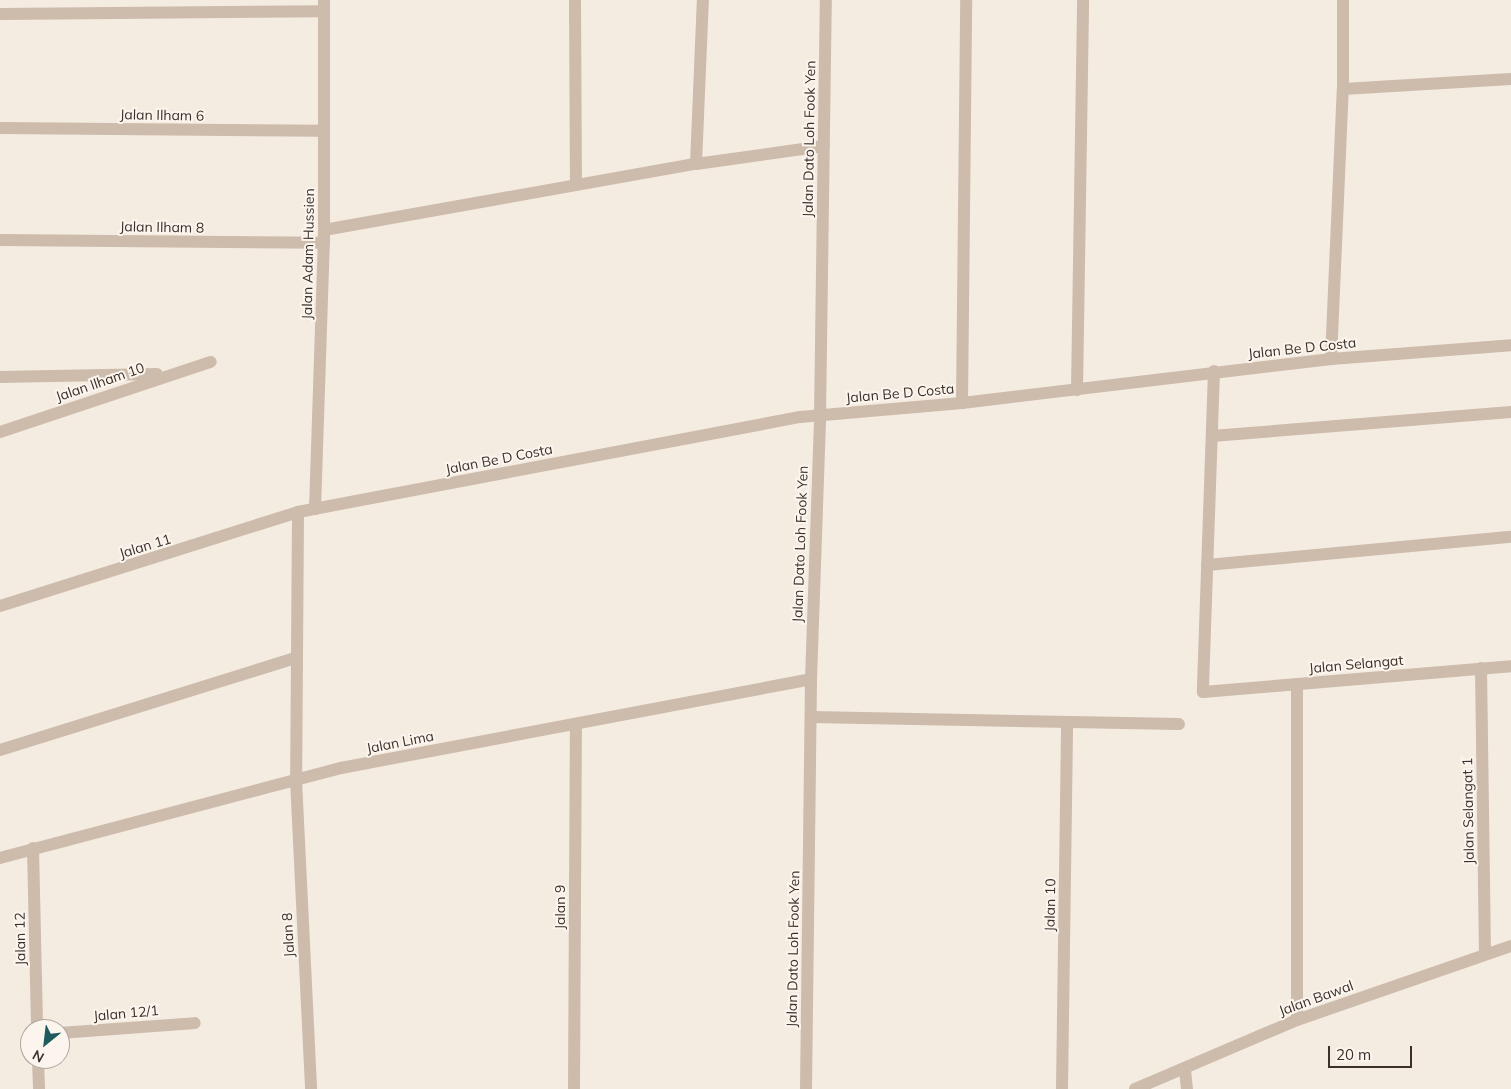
<!DOCTYPE html>
<style>
body{margin:0}
#map{position:relative;width:1511px;height:1089px;overflow:hidden;background:#f4ebe1;font-family:Mulish,sans-serif}
div>[style]{position:absolute}
.minor>*{height:12px;margin:-6px;padding:0 6px;transform-origin:6px;border-radius:6px;background:#cdbbac}
span{translate:-50% -50%;white-space:nowrap;text-align:center;line-height:1.15;-webkit-text-stroke:4px #fbf5ee;paint-order:stroke}
.street-label{font-size:14px;color:#3b302b}
.north{position:absolute;left:20px;top:1019px;width:50px;height:50px;box-sizing:border-box;background:#fbf5ee;border:1px solid #aea6a0;border-radius:50%;rotate:209deg;font-size:14px;font-weight:700;line-height:20px;text-align:center;color:#3b302b}
.north::after{content:'';display:block;margin:auto;width:18px;height:22px;background:#1f5a5e;clip-path:polygon(50% 0,100% 100%,50% 72%,0 100%)}
.scale{position:absolute;left:1328px;top:1046px;width:84px;height:22px;box-sizing:border-box;border:2px solid #3b302b;border-top:0;padding-left:6px;font-size:15px;line-height:18px;white-space:nowrap;color:#3b302b;-webkit-text-stroke:4px #fbf5ee;paint-order:stroke}
</style>
<div id="map">
<div class="minor">
<i style="left:575px;top:0;width:185px;rotate:89.7deg"></i>
<i style="left:0;top:14px;width:324px;rotate:-0.5deg"></i>
<i style="left:1343px;top:89px;width:168px;rotate:-3.4deg"></i>
<i style="left:0;top:128px;width:324px;rotate:0.5deg"></i>
<i style="left:696px;top:164px;width:164px;rotate:-87.6deg"></i>
<i style="left:324px;top:230px;width:378px;rotate:-10.1deg"></i>
<i style="left:696px;top:164px;width:129px;rotate:-8deg"></i>
<i style="left:0;top:240px;width:324px;rotate:0.5deg"></i>
<i style="left:1331px;top:359px;width:270px;rotate:-87.5deg"></i>
<i style="left:1343px;top:89px;width:89px;rotate:-90deg"></i>
<i style="left:1214px;top:371px;width:321px;rotate:92deg"></i>
<i style="left:1203px;top:692px;width:309px;rotate:-4.8deg"></i>
<i style="left:0;top:377px;width:157px;rotate:-1.1deg"></i>
<i style="left:1077px;top:390px;width:390px;rotate:-89.1deg"></i>
<i style="left:962px;top:403px;width:403px;rotate:-89.4deg"></i>
<i style="left:0;top:432px;width:222px;rotate:-18.4deg"></i>
<i style="left:1212px;top:436px;width:300px;rotate:-4.6deg"></i>
<i style="left:315px;top:509px;width:266px;rotate:-88.1deg"></i>
<i style="left:324px;top:243px;width:243px;rotate:-90deg"></i>
<i style="left:298px;top:512px;width:268px;rotate:90.4deg"></i>
<i style="left:296px;top:780px;width:309px;rotate:87.2deg"></i>
<i style="left:1207px;top:565px;width:305px;rotate:-5.3deg"></i>
<i style="left:0;top:606px;width:312px;rotate:-17.5deg"></i>
<i style="left:298px;top:512px;width:511px;rotate:-10.72deg"></i>
<i style="left:800px;top:417px;width:163px;rotate:-4.9deg"></i>
<i style="left:962px;top:403px;width:372px;rotate:-6.8deg"></i>
<i style="left:1331px;top:359px;width:181px;rotate:-4.4deg"></i>
<i style="left:1481px;top:668px;width:286px;rotate:89.2deg"></i>
<i style="left:811px;top:717px;width:368px;rotate:1.1deg"></i>
<i style="left:0;top:750px;width:310px;rotate:-17.3deg"></i>
<i style="left:33px;top:848px;width:181px;rotate:88.7deg"></i>
<i style="left:0;top:858px;width:353px;rotate:-14.8deg"></i>
<i style="left:341px;top:768px;width:478px;rotate:-10.7deg"></i>
<i style="left:1297px;top:1020px;width:336px;rotate:-90deg"></i>
<i style="left:60px;top:1033px;width:135px;rotate:-4.2deg"></i>
<i style="left:38px;top:1059px;width:30px;rotate:88deg"></i>
<i style="left:1185px;top:1070px;width:19px;rotate:84deg"></i>
<i style="left:574px;top:1089px;width:364px;rotate:-89.7deg"></i>
<i style="left:806px;top:1089px;width:410px;rotate:-89.3deg"></i>
<i style="left:811px;top:679px;width:263px;rotate:-88deg"></i>
<i style="left:820px;top:416px;width:416px;rotate:-89.2deg"></i>
<i style="left:1062px;top:1089px;width:367px;rotate:-89.2deg"></i>
<i style="left:1135px;top:1089px;width:176px;rotate:-23.1deg"></i>
<i style="left:1297px;top:1020px;width:226px;rotate:-19.1deg"></i>
</div>
<div class="street-label">
<span style="left:162px;top:115px;rotate:1deg">Jalan Ilham 6</span>
<span style="left:809px;top:139px;rotate:-89deg">Jalan Dato Loh Fook Yen</span>
<span style="left:162px;top:227px;rotate:1deg">Jalan Ilham 8</span>
<span style="left:308px;top:254px;rotate:-89deg">Jalan Adam Hussien</span>
<span style="left:1302px;top:348px;rotate:-6deg">Jalan Be D Costa</span>
<span style="left:100px;top:382px;rotate:-19deg">Jalan Ilham 10</span>
<span style="left:900px;top:393px;rotate:-5deg">Jalan Be D Costa</span>
<span style="left:499px;top:459px;rotate:-11deg">Jalan Be D Costa</span>
<span style="left:800px;top:544px;rotate:-88deg">Jalan Dato Loh Fook Yen</span>
<span style="left:145px;top:546px;rotate:-17deg">Jalan 11</span>
<span style="left:1356px;top:664px;rotate:-5deg">Jalan Selangat</span>
<span style="left:400px;top:742px;rotate:-11deg">Jalan Lima</span>
<span style="left:1468px;top:811px;rotate:-91deg">Jalan Selangat 1</span>
<span style="left:1050px;top:905px;rotate:-89deg">Jalan 10</span>
<span style="left:560px;top:907px;rotate:-90deg">Jalan 9</span>
<span style="left:288px;top:935px;rotate:-93deg">Jalan 8</span>
<span style="left:20px;top:939px;rotate:-91deg">Jalan 12</span>
<span style="left:793px;top:949px;rotate:-89deg">Jalan Dato Loh Fook Yen</span>
<span style="left:1316px;top:998px;rotate:-20deg">Jalan Bawal</span>
<span style="left:126px;top:1013px;rotate:-5deg">Jalan 12/1</span>
</div>
<div class="north">N</div>
<div class="scale">20 m</div>
</div>
